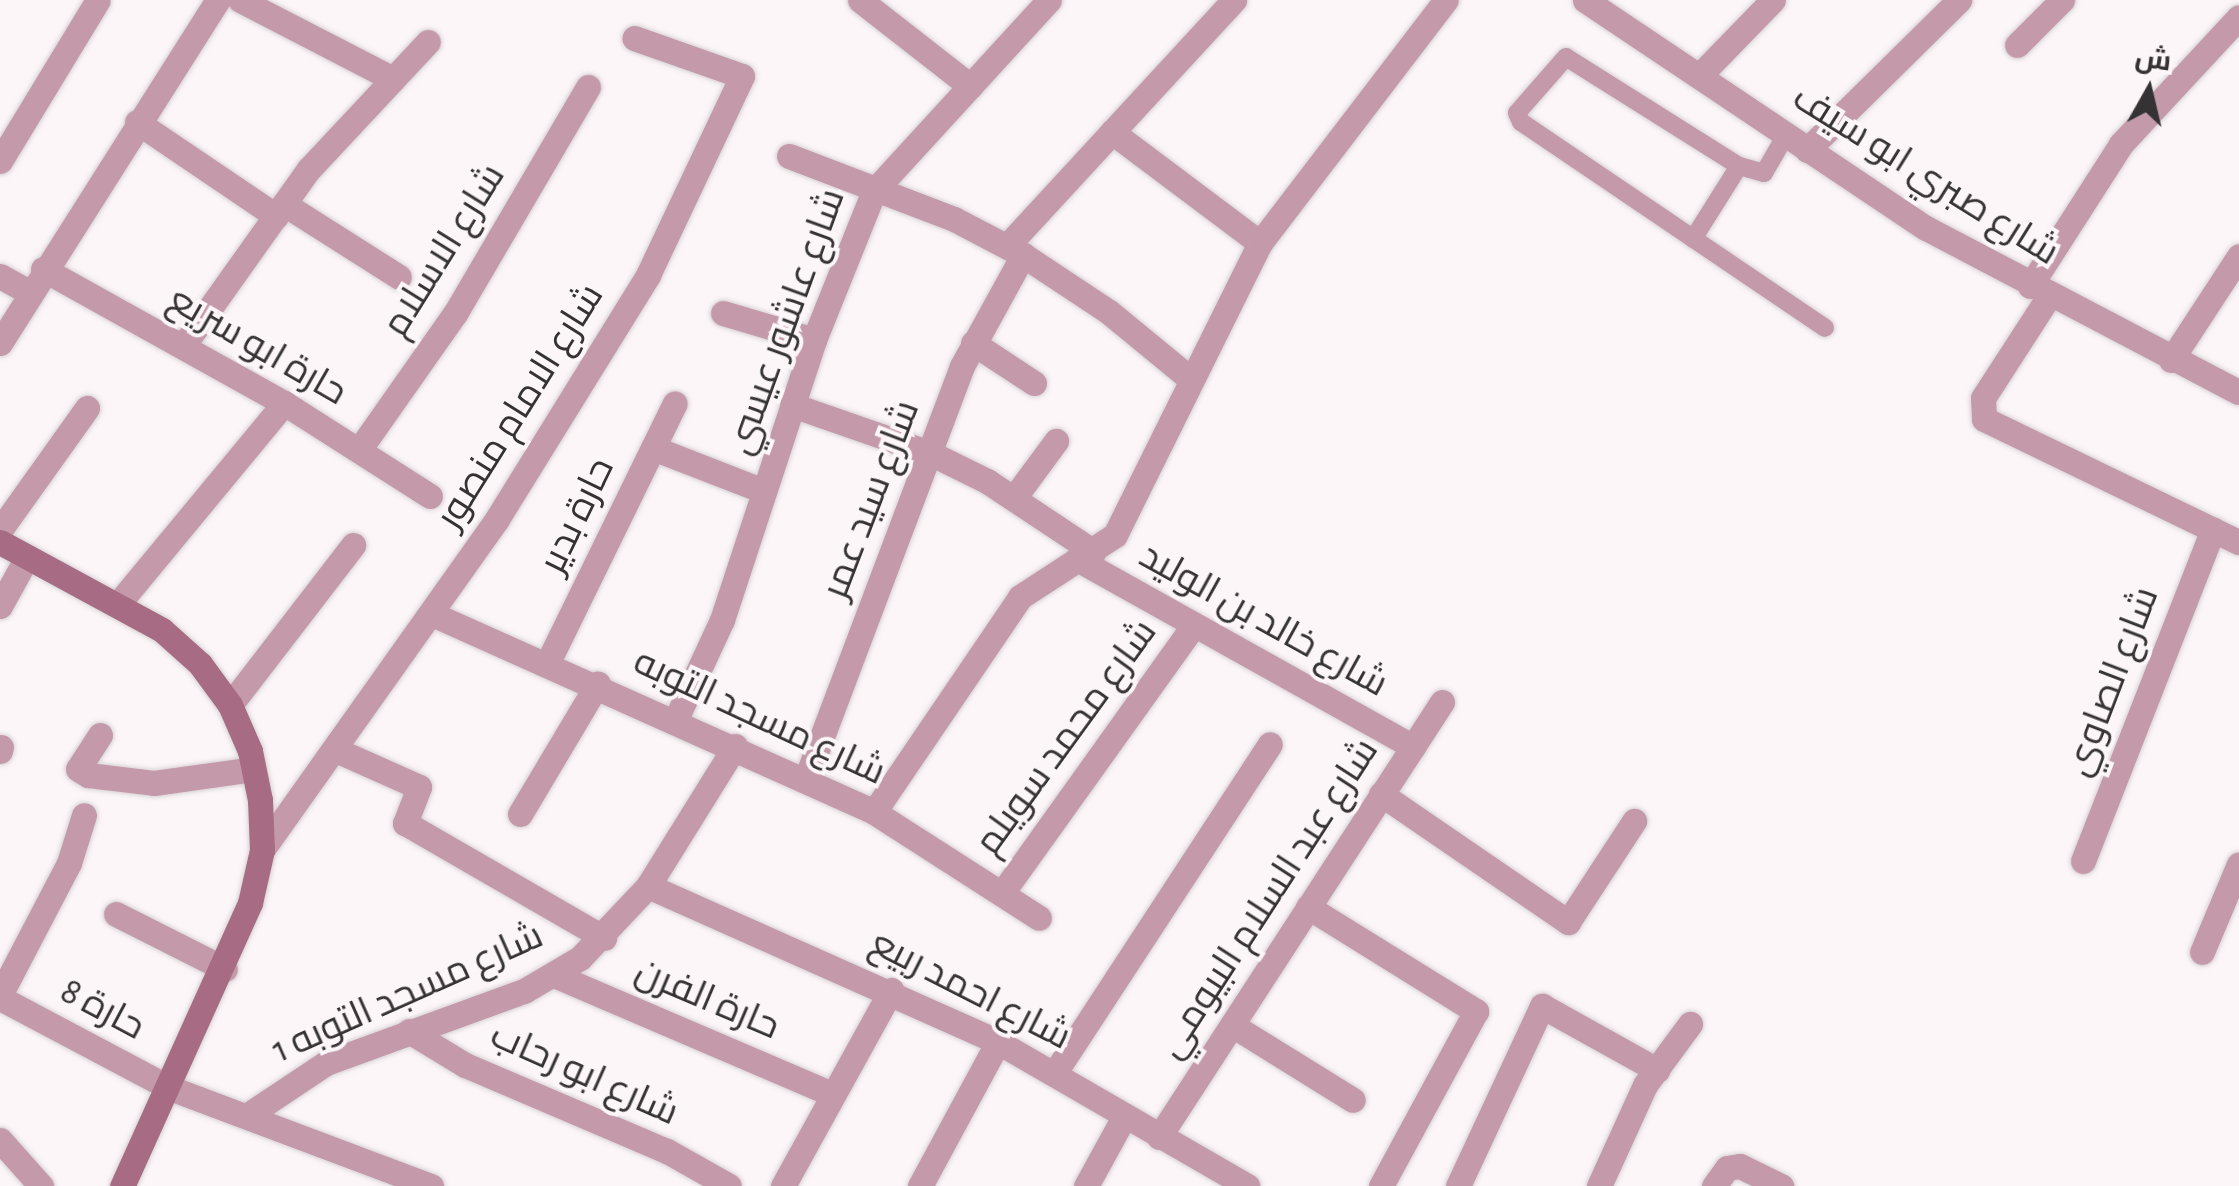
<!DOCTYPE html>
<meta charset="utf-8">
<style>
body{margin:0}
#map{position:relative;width:2239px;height:1186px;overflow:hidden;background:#fcf6f8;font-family:"Alegreya Sans",Cairo,sans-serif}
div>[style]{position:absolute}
.roads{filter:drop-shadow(0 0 2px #d8d3d5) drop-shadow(0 0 2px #d8d3d5)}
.lane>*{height:18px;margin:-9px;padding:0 9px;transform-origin:9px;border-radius:9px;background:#c49aaa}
.street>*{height:25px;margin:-12.5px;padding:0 12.5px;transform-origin:12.5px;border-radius:12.5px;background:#c49aaa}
.secondary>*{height:25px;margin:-12.5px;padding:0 12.5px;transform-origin:12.5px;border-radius:12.5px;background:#a76c84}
span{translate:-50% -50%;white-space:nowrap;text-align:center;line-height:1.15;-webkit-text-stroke:8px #fcf6f8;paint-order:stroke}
.street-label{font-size:38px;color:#343233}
.north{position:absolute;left:2099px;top:40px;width:100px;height:100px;-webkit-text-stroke:8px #fcf6f8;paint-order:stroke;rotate:8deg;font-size:28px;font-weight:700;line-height:40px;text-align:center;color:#343233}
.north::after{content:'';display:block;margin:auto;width:35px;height:45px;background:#343233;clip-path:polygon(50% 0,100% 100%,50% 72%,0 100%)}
</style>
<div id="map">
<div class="roads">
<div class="lane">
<i style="left:1786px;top:135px;width:44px;rotate:120.1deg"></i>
<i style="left:1764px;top:173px;width:26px;rotate:-164deg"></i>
<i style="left:1739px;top:166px;width:204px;rotate:-147.8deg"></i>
<i style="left:1566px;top:57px;width:74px;rotate:131.2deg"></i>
<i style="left:1517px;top:113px;width:10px;rotate:66deg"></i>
<i style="left:1521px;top:122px;width:367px;rotate:34.1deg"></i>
<i style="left:1693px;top:239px;width:86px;rotate:-57.8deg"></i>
</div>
<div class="street">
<i style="left:240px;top:0;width:172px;rotate:27.3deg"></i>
<i style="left:860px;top:0;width:140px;rotate:38deg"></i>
<i style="left:1585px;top:0;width:410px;rotate:33.8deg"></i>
<i style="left:1926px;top:228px;width:353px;rotate:27.7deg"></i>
<i style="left:2017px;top:45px;width:64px;rotate:-45deg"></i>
<i style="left:1699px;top:76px;width:106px;rotate:-45.8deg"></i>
<i style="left:137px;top:122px;width:168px;rotate:34.1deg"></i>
<i style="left:1112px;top:132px;width:185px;rotate:36.9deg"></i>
<i style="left:1807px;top:150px;width:214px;rotate:-44.6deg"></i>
<i style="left:789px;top:156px;width:177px;rotate:20.9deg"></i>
<i style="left:954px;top:219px;width:78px;rotate:27.6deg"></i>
<i style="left:1023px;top:255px;width:103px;rotate:33.5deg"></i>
<i style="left:1109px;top:312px;width:102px;rotate:39.4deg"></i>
<i style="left:0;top:161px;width:188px;rotate:-58.7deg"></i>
<i style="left:284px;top:204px;width:136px;rotate:32.4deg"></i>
<i style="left:1007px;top:246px;width:335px;rotate:-47.3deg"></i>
<i style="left:43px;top:269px;width:276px;rotate:29.1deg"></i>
<i style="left:284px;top:403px;width:173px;rotate:32.5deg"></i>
<i style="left:0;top:276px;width:33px;rotate:29deg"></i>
<i style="left:2030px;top:286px;width:169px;rotate:-57.3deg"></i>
<i style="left:2121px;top:144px;width:173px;rotate:-47.1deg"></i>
<i style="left:2049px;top:296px;width:121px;rotate:122.9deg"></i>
<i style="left:1983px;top:398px;width:21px;rotate:87deg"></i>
<i style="left:1984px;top:419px;width:283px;rotate:25.8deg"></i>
<i style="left:723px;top:313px;width:95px;rotate:16.5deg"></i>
<i style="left:0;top:343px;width:406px;rotate:-57.6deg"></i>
<i style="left:973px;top:343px;width:73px;rotate:33.3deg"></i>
<i style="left:183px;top:346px;width:217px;rotate:-54.6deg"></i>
<i style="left:309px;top:169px;width:174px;rotate:-46.9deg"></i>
<i style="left:2171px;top:360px;width:124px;rotate:-56.8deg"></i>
<i style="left:792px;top:405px;width:146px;rotate:19.2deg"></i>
<i style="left:930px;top:453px;width:64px;rotate:26.2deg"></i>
<i style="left:987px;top:481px;width:128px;rotate:33.6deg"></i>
<i style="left:653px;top:448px;width:119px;rotate:21.2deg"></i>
<i style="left:359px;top:450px;width:169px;rotate:-54.9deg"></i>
<i style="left:456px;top:312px;width:261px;rotate:-59.6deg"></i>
<i style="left:1014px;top:498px;width:71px;rotate:-53.6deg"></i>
<i style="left:0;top:530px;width:150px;rotate:-54.5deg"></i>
<i style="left:1077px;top:559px;width:385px;rotate:29.2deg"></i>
<i style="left:118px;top:604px;width:261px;rotate:-50.4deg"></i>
<i style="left:0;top:606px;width:56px;rotate:-61.1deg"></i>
<i style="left:432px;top:614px;width:484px;rotate:24.1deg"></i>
<i style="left:874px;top:812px;width:196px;rotate:32.7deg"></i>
<i style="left:548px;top:662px;width:288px;rotate:-63.9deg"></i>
<i style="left:230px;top:705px;width:202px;rotate:-52.4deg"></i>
<i style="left:676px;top:719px;width:109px;rotate:-65.1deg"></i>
<i style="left:722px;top:620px;width:295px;rotate:-71.8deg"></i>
<i style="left:814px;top:340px;width:161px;rotate:-68.1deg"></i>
<i style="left:874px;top:191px;width:259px;rotate:-47.5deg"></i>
<i style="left:100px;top:735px;width:40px;rotate:122.9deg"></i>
<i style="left:78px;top:769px;width:12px;rotate:31deg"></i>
<i style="left:88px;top:775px;width:66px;rotate:6.9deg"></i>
<i style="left:154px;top:783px;width:100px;rotate:-8deg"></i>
<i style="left:336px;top:750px;width:91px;rotate:24deg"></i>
<i style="left:419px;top:787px;width:39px;rotate:111deg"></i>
<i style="left:405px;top:823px;width:230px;rotate:30deg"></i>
<i style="left:0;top:751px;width:4px;rotate:-76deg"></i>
<i style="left:806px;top:779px;width:441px;rotate:-69.3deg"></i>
<i style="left:962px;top:366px;width:127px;rotate:-61.2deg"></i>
<i style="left:1381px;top:794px;width:227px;rotate:34.4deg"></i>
<i style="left:1568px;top:922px;width:121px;rotate:-56.8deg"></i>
<i style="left:874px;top:812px;width:260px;rotate:-55.8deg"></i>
<i style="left:1020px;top:597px;width:113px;rotate:-33.1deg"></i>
<i style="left:1115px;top:535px;width:326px;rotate:-63.6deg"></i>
<i style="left:1260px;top:243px;width:306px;rotate:-52.6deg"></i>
<i style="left:520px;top:814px;width:152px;rotate:-59.2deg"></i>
<i style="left:262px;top:850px;width:406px;rotate:-54.6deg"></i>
<i style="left:497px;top:519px;width:287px;rotate:-58.2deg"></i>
<i style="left:648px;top:275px;width:220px;rotate:-64.7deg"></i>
<i style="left:742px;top:76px;width:114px;rotate:-160.6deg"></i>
<i style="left:2083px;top:861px;width:356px;rotate:-68.6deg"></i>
<i style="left:648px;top:886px;width:383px;rotate:24deg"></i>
<i style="left:998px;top:1042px;width:288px;rotate:30deg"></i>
<i style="left:1002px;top:893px;width:328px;rotate:-54.4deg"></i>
<i style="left:1308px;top:907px;width:198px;rotate:31.8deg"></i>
<i style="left:1476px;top:1011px;width:199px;rotate:118.5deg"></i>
<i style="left:116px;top:914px;width:122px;rotate:26.8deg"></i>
<i style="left:2202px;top:952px;width:95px;rotate:-67.2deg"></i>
<i style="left:554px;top:975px;width:301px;rotate:23.2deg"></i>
<i style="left:0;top:995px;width:149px;rotate:-62.4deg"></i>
<i style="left:69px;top:863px;width:50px;rotate:-72.6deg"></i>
<i style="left:0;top:998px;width:192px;rotate:27.9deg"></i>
<i style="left:170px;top:1088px;width:279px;rotate:20.6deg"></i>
<i style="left:1232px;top:1025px;width:142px;rotate:31.8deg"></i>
<i style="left:409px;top:1031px;width:66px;rotate:31.3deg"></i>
<i style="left:465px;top:1065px;width:220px;rotate:23.1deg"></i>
<i style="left:667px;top:1151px;width:71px;rotate:29.4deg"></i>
<i style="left:1054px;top:1074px;width:394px;rotate:-56.8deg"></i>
<i style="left:248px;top:1115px;width:94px;rotate:-33.7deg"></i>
<i style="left:326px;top:1063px;width:211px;rotate:-20deg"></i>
<i style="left:524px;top:991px;width:65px;rotate:-30.5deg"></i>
<i style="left:580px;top:958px;width:99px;rotate:-46.6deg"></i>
<i style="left:648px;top:886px;width:165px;rotate:-58.1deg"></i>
<i style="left:1159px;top:1137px;width:519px;rotate:-56.95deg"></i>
<i style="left:0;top:1140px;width:62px;rotate:48.3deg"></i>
<i style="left:783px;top:1186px;width:224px;rotate:-61.1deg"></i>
<i style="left:920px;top:1186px;width:164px;rotate:-61.6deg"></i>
<i style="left:1086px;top:1186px;width:79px;rotate:-61.2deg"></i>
<i style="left:1458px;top:1186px;width:199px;rotate:-65deg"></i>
<i style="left:1542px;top:1006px;width:132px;rotate:29.1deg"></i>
<i style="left:1599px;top:1186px;width:111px;rotate:-65.5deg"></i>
<i style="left:1645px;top:1085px;width:76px;rotate:-53.6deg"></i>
<i style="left:1714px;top:1186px;width:22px;rotate:-54deg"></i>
<i style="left:1727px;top:1168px;width:13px;rotate:-9deg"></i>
<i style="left:1740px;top:1166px;width:46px;rotate:26deg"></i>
</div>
<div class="secondary">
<i style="left:0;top:542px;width:184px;rotate:28.5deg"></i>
<i style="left:162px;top:630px;width:51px;rotate:41.8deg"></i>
<i style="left:200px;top:664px;width:51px;rotate:53.8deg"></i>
<i style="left:230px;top:705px;width:50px;rotate:66.5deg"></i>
<i style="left:250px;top:751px;width:50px;rotate:78.5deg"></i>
<i style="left:260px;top:800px;width:50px;rotate:87.7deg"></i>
<i style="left:262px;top:850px;width:54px;rotate:102.8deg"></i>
<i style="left:250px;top:903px;width:311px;rotate:114.3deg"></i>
</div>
</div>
<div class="street-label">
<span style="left:1925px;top:176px;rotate:32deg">شارع صبري ابو سيف</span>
<span style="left:445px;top:251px;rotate:-58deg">شارع الاسلام</span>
<span style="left:787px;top:322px;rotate:-70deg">شارع عاشور عيسي</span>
<span style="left:257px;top:347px;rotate:30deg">حارة ابو سريع</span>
<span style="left:521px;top:407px;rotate:-58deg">شارع الامام منصور</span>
<span style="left:872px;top:500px;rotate:-69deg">شارع سيد عمر</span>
<span style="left:578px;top:516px;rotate:-64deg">حارة بدير</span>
<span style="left:1263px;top:621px;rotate:29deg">شارع خالد بن الوليد</span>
<span style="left:2113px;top:682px;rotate:-69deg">شارع الصاوي</span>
<span style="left:759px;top:718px;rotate:25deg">شارع مسجد التوبه</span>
<span style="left:1067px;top:738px;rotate:-54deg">شارع محمد سويلم</span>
<span style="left:1269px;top:899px;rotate:-57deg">شارع عبد السلام البيومي</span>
<span style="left:970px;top:991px;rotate:27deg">شارع احمد ربيع</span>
<span style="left:408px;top:994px;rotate:-24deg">شارع مسجد التوبه 1</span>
<span style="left:707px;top:1000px;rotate:23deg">حارة الفرن</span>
<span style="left:102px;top:1010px;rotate:28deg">حارة 8</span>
<span style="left:584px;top:1075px;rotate:24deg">شارع ابو رحاب</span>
</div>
<div class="north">ش</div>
</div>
